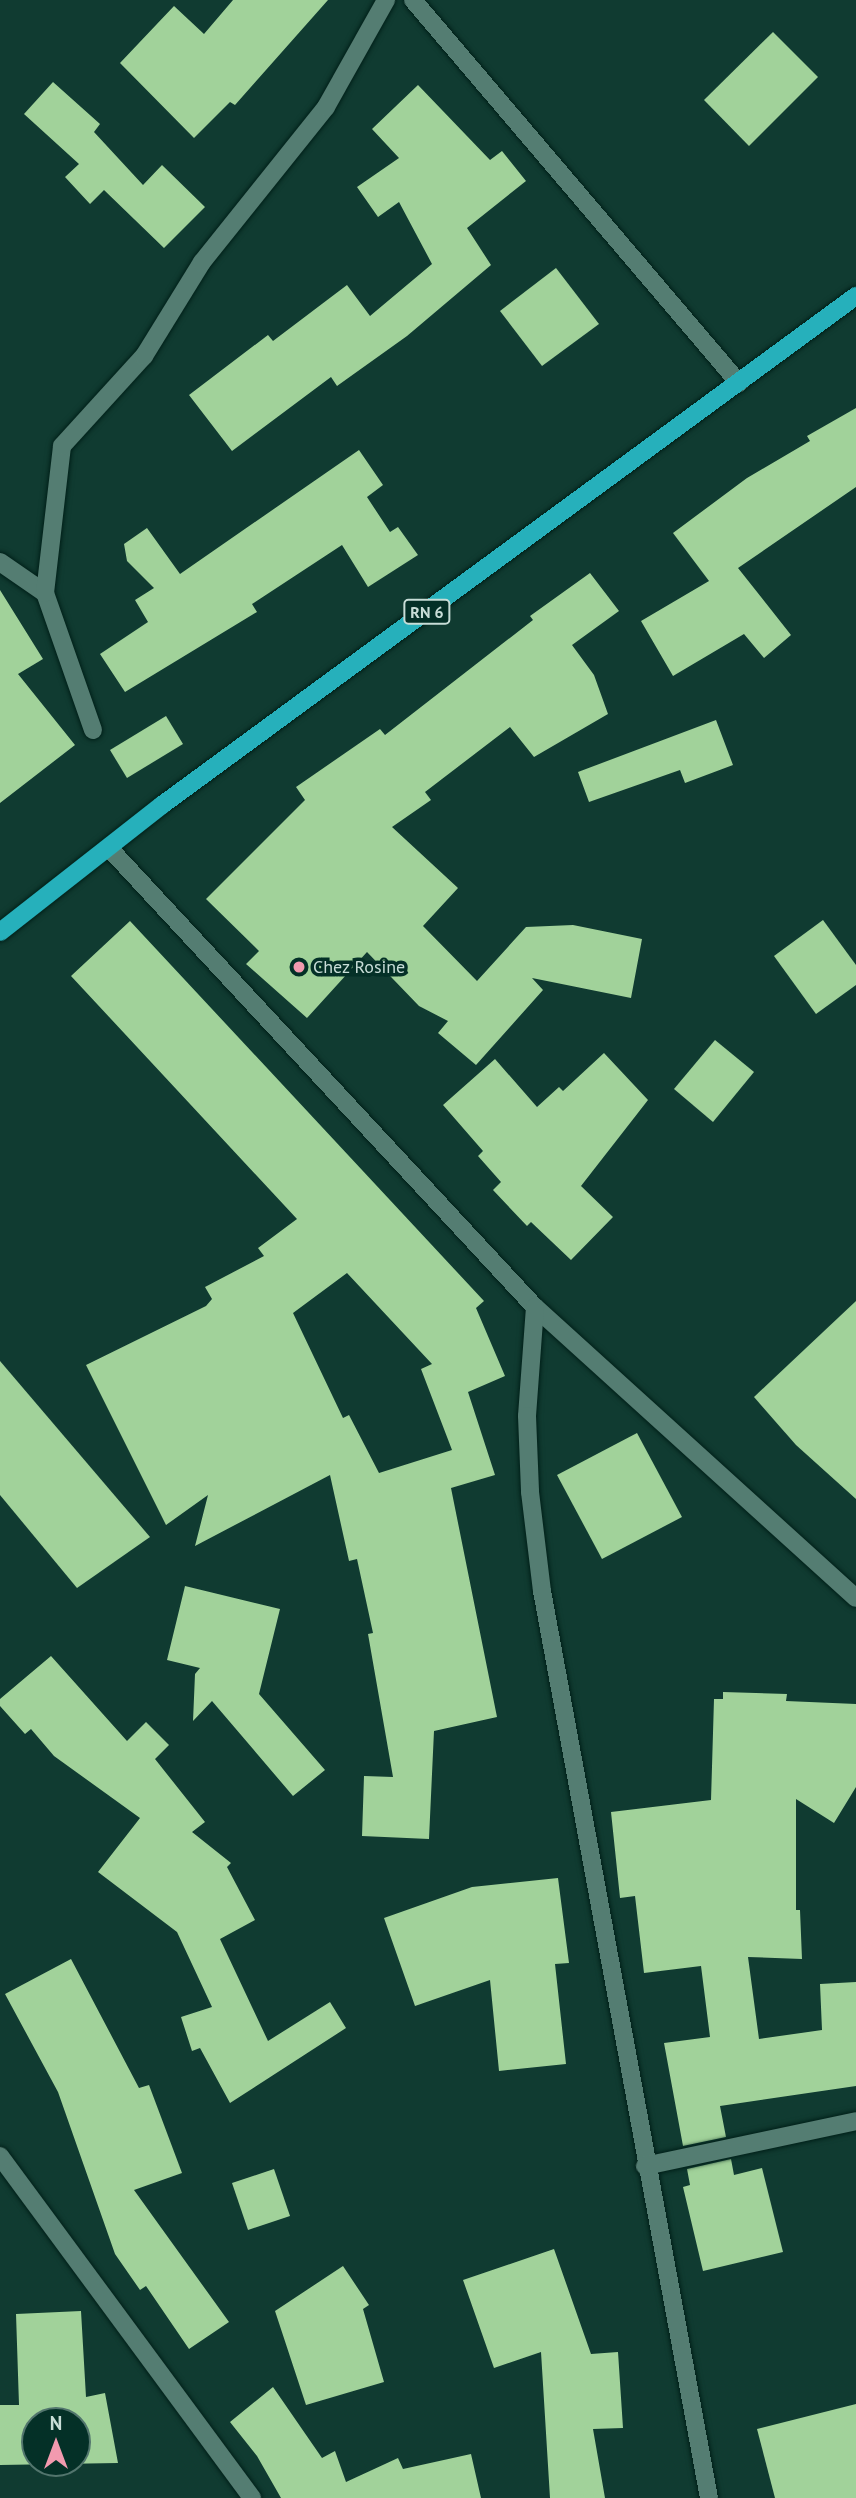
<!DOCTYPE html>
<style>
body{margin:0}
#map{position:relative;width:856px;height:2498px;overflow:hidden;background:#103b31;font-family:"PT Sans",sans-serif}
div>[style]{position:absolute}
.building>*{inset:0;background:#a1d29a}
.roads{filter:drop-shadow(0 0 2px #012019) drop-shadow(0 0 2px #012019)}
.minor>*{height:18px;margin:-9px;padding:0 9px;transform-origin:9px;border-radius:9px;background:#547d72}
.major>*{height:18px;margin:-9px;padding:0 9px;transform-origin:9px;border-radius:9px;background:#26b0bb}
.dots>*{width:19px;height:19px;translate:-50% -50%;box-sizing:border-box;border:4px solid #043027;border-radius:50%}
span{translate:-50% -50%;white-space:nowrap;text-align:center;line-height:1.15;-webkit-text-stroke:7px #043027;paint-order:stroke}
.shield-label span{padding:2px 5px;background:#043027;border:2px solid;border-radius:5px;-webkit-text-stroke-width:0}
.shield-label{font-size:16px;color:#c8ddd7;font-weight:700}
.poi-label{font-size:18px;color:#c8ddd7}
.left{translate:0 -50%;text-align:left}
.north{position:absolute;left:21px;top:2407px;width:70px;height:70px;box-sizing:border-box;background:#043027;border:2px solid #52756d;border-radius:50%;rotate:0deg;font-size:19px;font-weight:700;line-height:28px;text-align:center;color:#c8ddd7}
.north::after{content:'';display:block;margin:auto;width:24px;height:32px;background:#f29aaf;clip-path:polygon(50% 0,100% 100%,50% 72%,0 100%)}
</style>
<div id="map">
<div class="building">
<i style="clip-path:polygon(233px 0,328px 0,235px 105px,230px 102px,194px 138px,120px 63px,174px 6px,204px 34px)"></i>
<i style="clip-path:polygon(773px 32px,818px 77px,749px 146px,704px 100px)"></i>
<i style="clip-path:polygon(53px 82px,100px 124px,94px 132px,143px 185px,162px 165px,205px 207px,164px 248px,104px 190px,90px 204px,65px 177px,79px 164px,24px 114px)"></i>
<i style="clip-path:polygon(418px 85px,490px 160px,502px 151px,526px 181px,467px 228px,491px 265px,407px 336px,337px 386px,331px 377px,232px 451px,189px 395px,268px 335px,273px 341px,347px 285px,370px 316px,432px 264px,399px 202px,378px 217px,357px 187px,399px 158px,372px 129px)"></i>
<i style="clip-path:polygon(556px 268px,599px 324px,542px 366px,500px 311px)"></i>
<i style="clip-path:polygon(856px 408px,856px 487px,738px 568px,791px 635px,764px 658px,744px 634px,673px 676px,641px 621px,709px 581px,673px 533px,747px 478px,810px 441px,807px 436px)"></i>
<i style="clip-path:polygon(359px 450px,383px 485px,367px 497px,390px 532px,398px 527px,418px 555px,368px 587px,342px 545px,252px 604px,257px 612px,125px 692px,100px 654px,148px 622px,135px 600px,154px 588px,127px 561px,124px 544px,147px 528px,180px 574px)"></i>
<i style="clip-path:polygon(590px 573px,619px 611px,572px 645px,594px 675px,608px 714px,534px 757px,510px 727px,425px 792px,431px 800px,392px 827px,458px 888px,423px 926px,477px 981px,526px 927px,573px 925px,642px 939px,631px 998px,532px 978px,543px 990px,476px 1065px,438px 1033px,448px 1021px,419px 1006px,367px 952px,307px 1018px,246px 964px,259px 951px,206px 899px,305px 800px,296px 787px,380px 729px,385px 735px,533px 620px,530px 616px)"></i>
<i style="clip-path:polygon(0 590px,43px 659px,18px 674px,75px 745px,0 803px)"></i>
<i style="clip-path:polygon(166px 716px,183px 744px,127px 778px,110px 750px)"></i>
<i style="clip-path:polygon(716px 720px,733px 765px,685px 783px,680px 770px,589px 802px,578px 772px)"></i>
<i style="clip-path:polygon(823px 920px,856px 965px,856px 985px,816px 1014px,774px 956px)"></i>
<i style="clip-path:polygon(evenodd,130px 921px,484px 1301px,476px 1308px,505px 1376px,468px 1392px,495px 1475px,451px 1488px,497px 1717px,434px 1731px,429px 1839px,362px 1836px,364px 1776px,393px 1777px,368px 1634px,373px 1633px,357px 1559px,349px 1561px,330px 1475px,195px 1546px,208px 1495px,166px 1525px,86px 1365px,206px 1306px,212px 1299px,205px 1287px,264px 1256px,258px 1248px,297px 1219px,71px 976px,130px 921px,347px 1273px,432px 1364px,421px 1369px,452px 1450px,379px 1473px,349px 1415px,343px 1418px,293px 1313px,347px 1273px)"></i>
<i style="clip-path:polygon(715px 1040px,754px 1072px,713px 1122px,674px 1089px)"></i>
<i style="clip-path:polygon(604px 1053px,648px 1100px,581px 1186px,613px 1217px,571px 1260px,531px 1222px,527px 1226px,493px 1190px,501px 1182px,478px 1156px,483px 1151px,443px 1105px,495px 1059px,537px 1107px,559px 1087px,563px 1091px)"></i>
<i style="clip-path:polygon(856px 1301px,856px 1499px,796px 1445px,754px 1397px)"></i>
<i style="clip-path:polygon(0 1361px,150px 1537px,77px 1588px,0 1495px)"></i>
<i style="clip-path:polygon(637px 1433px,682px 1517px,602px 1559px,557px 1475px)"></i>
<i style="clip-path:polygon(185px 1586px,280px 1609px,259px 1694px,325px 1770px,293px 1796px,212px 1701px,193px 1721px,195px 1674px,200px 1668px,167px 1660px)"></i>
<i style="clip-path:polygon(51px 1656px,127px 1741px,146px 1722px,169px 1745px,155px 1759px,205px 1822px,192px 1832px,231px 1863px,227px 1867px,255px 1920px,220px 1939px,268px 2041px,330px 2002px,346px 2028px,230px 2103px,200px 2048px,192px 2051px,181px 2017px,212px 2007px,177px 1932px,98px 1872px,140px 1818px,54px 1756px,31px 1729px,25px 1734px,0 1706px,0 1699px)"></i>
<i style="clip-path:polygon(723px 1692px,787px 1694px,786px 1701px,856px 1704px,856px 1787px,834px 1823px,796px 1799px,796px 1910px,800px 1910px,802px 1959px,748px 1957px,759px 2039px,822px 2030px,820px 1984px,856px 1982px,856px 2086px,720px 2106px,726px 2137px,683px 2146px,664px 2043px,710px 2037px,701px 1966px,644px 1973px,635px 1896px,620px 1898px,611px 1812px,711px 1800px,714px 1699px,723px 1699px)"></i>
<i style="clip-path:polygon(558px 1878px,569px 1963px,555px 1964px,566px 2064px,499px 2071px,490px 1980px,415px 2006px,384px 1918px,472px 1887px)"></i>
<i style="clip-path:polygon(71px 1959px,139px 2088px,149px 2085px,182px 2173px,134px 2190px,229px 2322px,189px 2349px,146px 2286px,140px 2290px,115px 2254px,58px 2092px,5px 1994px)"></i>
<i style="clip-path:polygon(731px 2159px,734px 2175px,762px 2168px,783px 2252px,703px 2271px,683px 2187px,690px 2185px,687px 2169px)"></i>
<i style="clip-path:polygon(274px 2169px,290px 2216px,248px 2230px,232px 2183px)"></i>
<i style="clip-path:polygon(554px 2249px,591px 2354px,618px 2352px,623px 2428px,593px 2429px,605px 2498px,550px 2498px,541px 2352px,494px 2368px,463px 2280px)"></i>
<i style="clip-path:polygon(343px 2266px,369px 2305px,363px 2309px,384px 2382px,306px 2405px,275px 2311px)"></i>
<i style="clip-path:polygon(evenodd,81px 2311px,86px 2397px,105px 2393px,118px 2463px,0 2465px,0 2405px,19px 2405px,16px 2314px,81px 2311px,35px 2421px,77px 2421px,77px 2463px,35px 2463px,35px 2421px)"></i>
<i style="clip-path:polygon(273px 2387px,322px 2458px,335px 2451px,346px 2482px,398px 2458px,403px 2469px,471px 2454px,481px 2498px,281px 2498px,257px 2456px,230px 2422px)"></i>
<i style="clip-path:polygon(856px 2404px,856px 2498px,775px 2498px,757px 2429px)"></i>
</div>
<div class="roads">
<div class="minor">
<i style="left:413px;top:0;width:503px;rotate:49.6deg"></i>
<i style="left:0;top:562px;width:55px;rotate:34.6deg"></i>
<i style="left:93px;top:730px;width:145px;rotate:-109.3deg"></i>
<i style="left:45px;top:593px;width:148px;rotate:-83.4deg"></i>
<i style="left:62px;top:446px;width:122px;rotate:-47.7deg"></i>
<i style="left:144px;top:356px;width:110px;rotate:-58.3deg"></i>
<i style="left:202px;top:262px;width:198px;rotate:-51.3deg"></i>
<i style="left:326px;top:107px;width:123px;rotate:-60.7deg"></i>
<i style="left:109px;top:848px;width:626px;rotate:47.14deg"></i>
<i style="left:535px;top:1307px;width:433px;rotate:42.2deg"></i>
<i style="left:535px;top:1307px;width:109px;rotate:94.2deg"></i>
<i style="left:527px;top:1416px;width:76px;rotate:87.7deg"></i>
<i style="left:530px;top:1492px;width:100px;rotate:83.1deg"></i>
<i style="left:542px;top:1591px;width:922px;rotate:79.57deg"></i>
<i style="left:0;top:2156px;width:425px;rotate:53.6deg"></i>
<i style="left:645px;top:2166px;width:216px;rotate:-12deg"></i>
</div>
<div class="major">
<i style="left:0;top:932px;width:206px;rotate:-38.1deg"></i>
<i style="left:162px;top:805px;width:861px;rotate:-36.26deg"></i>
</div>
</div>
<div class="dots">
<i style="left:299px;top:967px;background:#f29aaf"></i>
</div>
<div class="shield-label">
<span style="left:427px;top:612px">RN 6</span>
</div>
<div class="poi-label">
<span class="left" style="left:313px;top:967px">Chez Rosine</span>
</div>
<div class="north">N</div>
</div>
